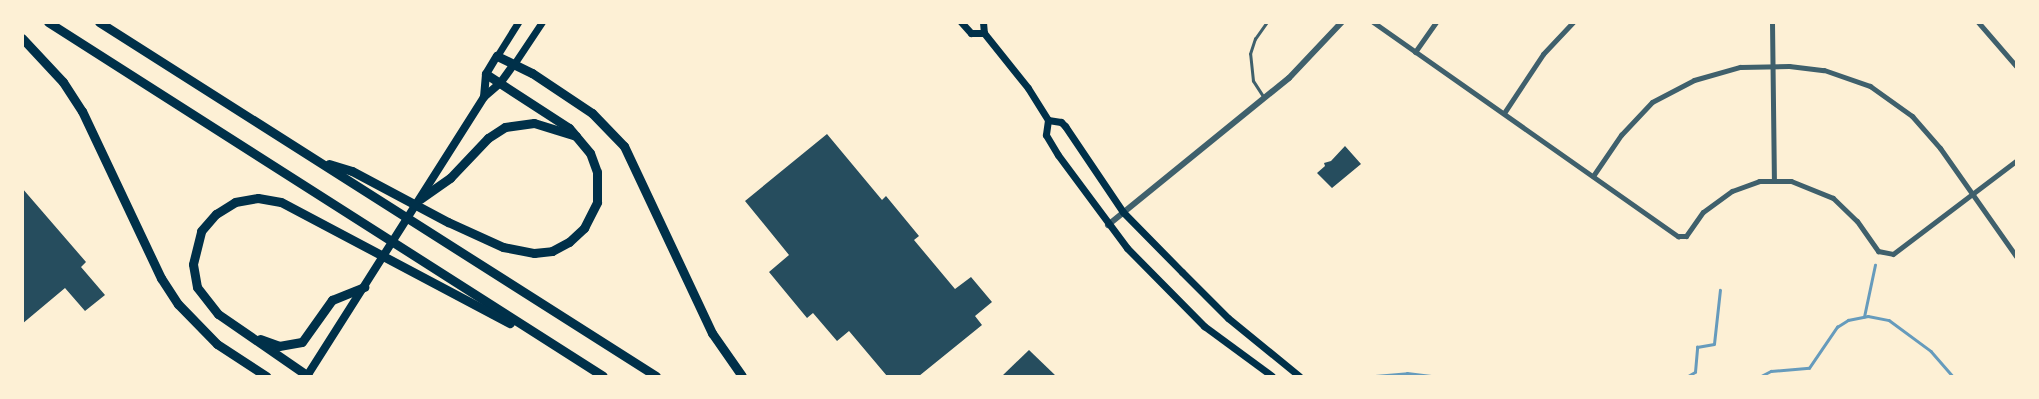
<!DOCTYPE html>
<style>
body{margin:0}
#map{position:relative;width:2039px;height:399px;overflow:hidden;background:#fdf0d5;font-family:Barlow,sans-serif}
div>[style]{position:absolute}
.stream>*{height:2.5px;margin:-1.25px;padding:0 1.25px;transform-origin:1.25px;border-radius:1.25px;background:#669bbc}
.building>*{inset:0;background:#264d5e}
.service>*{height:2.5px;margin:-1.25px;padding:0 1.25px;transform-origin:1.25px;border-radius:1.25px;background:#3f606c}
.minor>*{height:5px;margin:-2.5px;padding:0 2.5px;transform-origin:2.5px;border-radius:2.5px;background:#3f606c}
.tertiary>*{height:6px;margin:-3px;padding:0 3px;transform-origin:3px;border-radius:3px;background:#3f606c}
.secondary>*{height:7px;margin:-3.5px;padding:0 3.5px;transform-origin:3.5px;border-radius:3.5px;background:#003049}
.primary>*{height:8px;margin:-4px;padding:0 4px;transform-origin:4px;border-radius:4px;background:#003049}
.motorway>*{height:9px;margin:-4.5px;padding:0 4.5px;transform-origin:4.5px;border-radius:4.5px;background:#003049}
span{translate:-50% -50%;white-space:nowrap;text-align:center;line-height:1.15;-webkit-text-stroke:4px #fdf0d5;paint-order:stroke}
.frame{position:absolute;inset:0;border:24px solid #fdf0d5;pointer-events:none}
</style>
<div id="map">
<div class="stream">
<i style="left:1864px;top:317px;width:53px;rotate:-78.1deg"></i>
<i style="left:1375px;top:376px;width:32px;rotate:-5deg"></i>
<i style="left:1407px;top:373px;width:24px;rotate:7deg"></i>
<i style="left:1688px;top:376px;width:8px;rotate:-30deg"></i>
<i style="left:1695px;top:372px;width:25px;rotate:-85deg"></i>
<i style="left:1697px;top:347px;width:17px;rotate:-10deg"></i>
<i style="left:1714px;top:344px;width:54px;rotate:-83.7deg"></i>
<i style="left:1761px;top:376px;width:11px;rotate:-27deg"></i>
<i style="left:1771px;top:371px;width:38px;rotate:-5deg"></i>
<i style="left:1809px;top:368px;width:50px;rotate:-55.7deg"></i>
<i style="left:1837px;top:327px;width:13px;rotate:-32deg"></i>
<i style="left:1848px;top:320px;width:20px;rotate:-11deg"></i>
<i style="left:1868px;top:316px;width:21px;rotate:11deg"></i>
<i style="left:1889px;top:320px;width:52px;rotate:36.4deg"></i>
<i style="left:1931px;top:351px;width:33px;rotate:49deg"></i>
</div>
<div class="building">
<i style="clip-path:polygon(827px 134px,882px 200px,886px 196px,919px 236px,914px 240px,955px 289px,971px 277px,992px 302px,975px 316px,982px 325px,919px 376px,887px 376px,849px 331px,837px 341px,813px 313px,807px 318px,769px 272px,789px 255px,745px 201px)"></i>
<i style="clip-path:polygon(1345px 146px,1361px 164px,1332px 188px,1317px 173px,1325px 166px,1324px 163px,1331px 161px)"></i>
<i style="clip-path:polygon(22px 188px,86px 262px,81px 267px,105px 295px,85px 311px,65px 288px,22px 324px)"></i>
<i style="clip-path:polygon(1029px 350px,1056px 376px,1002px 376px)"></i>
</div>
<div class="service">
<i style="left:1264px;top:98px;width:20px;rotate:-123deg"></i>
<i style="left:1253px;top:81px;width:27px;rotate:-96deg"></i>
<i style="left:1250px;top:54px;width:16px;rotate:-72deg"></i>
<i style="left:1255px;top:39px;width:21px;rotate:-55deg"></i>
</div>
<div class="minor">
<i style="left:1373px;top:22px;width:373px;rotate:35.1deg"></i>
<i style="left:1678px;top:236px;width:8px"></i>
<i style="left:1686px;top:236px;width:29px;rotate:-55deg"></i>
<i style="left:1703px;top:212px;width:36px;rotate:-36deg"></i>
<i style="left:1732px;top:191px;width:29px;rotate:-20deg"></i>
<i style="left:1759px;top:181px;width:32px"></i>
<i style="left:1791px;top:181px;width:45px;rotate:22deg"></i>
<i style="left:1833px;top:198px;width:33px;rotate:44deg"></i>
<i style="left:1857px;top:221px;width:37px;rotate:55deg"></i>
<i style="left:1878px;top:251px;width:15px;rotate:11deg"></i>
<i style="left:1893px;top:254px;width:154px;rotate:-37.1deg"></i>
<i style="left:1772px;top:22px;width:158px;rotate:89.3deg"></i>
<i style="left:1978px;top:22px;width:58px;rotate:49.2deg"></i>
<i style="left:1415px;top:52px;width:37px;rotate:-55deg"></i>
<i style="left:1504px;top:113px;width:71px;rotate:-56.5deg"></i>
<i style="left:1543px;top:54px;width:44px;rotate:-46.8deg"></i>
<i style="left:1593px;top:176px;width:50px;rotate:-55.7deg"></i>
<i style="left:1621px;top:135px;width:45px;rotate:-46.8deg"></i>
<i style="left:1652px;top:102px;width:47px;rotate:-27.6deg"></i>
<i style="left:1694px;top:80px;width:48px;rotate:-15.8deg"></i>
<i style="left:1740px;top:67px;width:49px;rotate:-1.2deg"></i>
<i style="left:1789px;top:66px;width:35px;rotate:7deg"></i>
<i style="left:1824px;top:70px;width:49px;rotate:19.2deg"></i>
<i style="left:1870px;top:86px;width:52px;rotate:35.5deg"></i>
<i style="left:1912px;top:116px;width:43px;rotate:48.8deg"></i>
<i style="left:1940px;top:148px;width:132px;rotate:54.9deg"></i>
</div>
<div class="tertiary">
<i style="left:1108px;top:225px;width:233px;rotate:-39.1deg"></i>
<i style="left:1289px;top:78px;width:77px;rotate:-46.6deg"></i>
</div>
<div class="secondary">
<i style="left:961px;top:22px;width:15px;rotate:48deg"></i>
<i style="left:971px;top:33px;width:13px"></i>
<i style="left:983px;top:22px;width:11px;rotate:85deg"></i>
<i style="left:984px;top:33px;width:70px;rotate:51.3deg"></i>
<i style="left:1028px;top:88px;width:38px;rotate:58deg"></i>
<i style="left:497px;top:56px;width:40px;rotate:-58deg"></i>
<i style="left:514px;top:64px;width:50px;rotate:-56.3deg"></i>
<i style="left:1048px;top:120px;width:13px;rotate:9deg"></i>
<i style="left:1061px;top:122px;width:6px;rotate:45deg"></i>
<i style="left:1065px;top:126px;width:104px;rotate:56deg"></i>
<i style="left:1123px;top:212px;width:84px;rotate:45.5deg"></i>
<i style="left:1182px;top:272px;width:65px;rotate:45deg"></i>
<i style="left:1228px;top:318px;width:92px;rotate:39.2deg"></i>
<i style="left:1048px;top:120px;width:15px;rotate:98deg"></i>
<i style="left:1046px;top:135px;width:23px;rotate:59deg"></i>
<i style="left:1058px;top:155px;width:116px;rotate:53.4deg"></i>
<i style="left:1127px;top:248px;width:110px;rotate:45.4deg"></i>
<i style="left:1204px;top:326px;width:84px;rotate:36.3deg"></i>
</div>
<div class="primary">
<i style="left:484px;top:97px;width:23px;rotate:-85deg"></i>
<i style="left:486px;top:74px;width:21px;rotate:-59deg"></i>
<i style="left:307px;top:376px;width:330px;rotate:-57.6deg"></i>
<i style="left:484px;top:97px;width:23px;rotate:-41deg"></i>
<i style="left:501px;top:82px;width:22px;rotate:-54deg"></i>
</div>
<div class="motorway">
<i style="left:48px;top:22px;width:658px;rotate:32.53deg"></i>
<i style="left:99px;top:22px;width:660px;rotate:32.44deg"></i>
<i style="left:22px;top:38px;width:60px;rotate:47deg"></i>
<i style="left:63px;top:82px;width:35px;rotate:57deg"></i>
<i style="left:82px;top:111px;width:185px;rotate:64.7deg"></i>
<i style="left:161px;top:278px;width:31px;rotate:57deg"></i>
<i style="left:178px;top:304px;width:56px;rotate:45.7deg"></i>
<i style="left:217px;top:344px;width:59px;rotate:33.1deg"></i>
<i style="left:497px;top:56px;width:39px;rotate:26deg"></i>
<i style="left:532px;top:73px;width:72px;rotate:33.7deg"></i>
<i style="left:592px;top:113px;width:46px;rotate:45.9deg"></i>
<i style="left:624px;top:146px;width:207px;rotate:64.8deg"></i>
<i style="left:712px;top:333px;width:52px;rotate:55.1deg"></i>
<i style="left:329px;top:164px;width:24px;rotate:17deg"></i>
<i style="left:352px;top:171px;width:109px;rotate:28deg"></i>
<i style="left:448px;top:222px;width:60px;rotate:24.4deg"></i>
<i style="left:503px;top:247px;width:32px;rotate:11deg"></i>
<i style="left:534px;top:253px;width:18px;rotate:-6deg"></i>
<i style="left:552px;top:251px;width:19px;rotate:-28deg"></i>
<i style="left:569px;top:242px;width:21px;rotate:-43deg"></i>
<i style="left:584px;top:228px;width:29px;rotate:-63deg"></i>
<i style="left:597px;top:202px;width:30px;rotate:-90deg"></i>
<i style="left:597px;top:172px;width:20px;rotate:-110deg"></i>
<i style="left:590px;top:153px;width:33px;rotate:-130deg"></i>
<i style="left:569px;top:128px;width:99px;rotate:-147deg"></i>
<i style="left:420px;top:199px;width:37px;rotate:-35deg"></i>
<i style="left:450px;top:178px;width:55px;rotate:-46.5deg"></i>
<i style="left:488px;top:138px;width:20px;rotate:-33deg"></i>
<i style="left:505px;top:127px;width:29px;rotate:-8deg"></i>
<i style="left:534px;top:123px;width:44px;rotate:17.2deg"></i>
<i style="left:260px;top:339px;width:20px;rotate:20deg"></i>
<i style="left:279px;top:346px;width:23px;rotate:-10deg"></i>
<i style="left:302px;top:342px;width:52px;rotate:-54.5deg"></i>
<i style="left:332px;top:300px;width:35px;rotate:-22deg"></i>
<i style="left:308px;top:376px;width:109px;rotate:-145.4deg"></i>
<i style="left:218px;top:314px;width:34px;rotate:-128deg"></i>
<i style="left:197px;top:287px;width:23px;rotate:-100deg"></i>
<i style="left:193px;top:264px;width:34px;rotate:-76deg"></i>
<i style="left:201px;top:231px;width:23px;rotate:-49deg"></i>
<i style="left:216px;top:214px;width:22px;rotate:-32deg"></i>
<i style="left:235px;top:202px;width:23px;rotate:-10deg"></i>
<i style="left:258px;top:198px;width:23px;rotate:10deg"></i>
<i style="left:281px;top:202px;width:259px;rotate:27.9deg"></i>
</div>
<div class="frame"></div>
</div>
